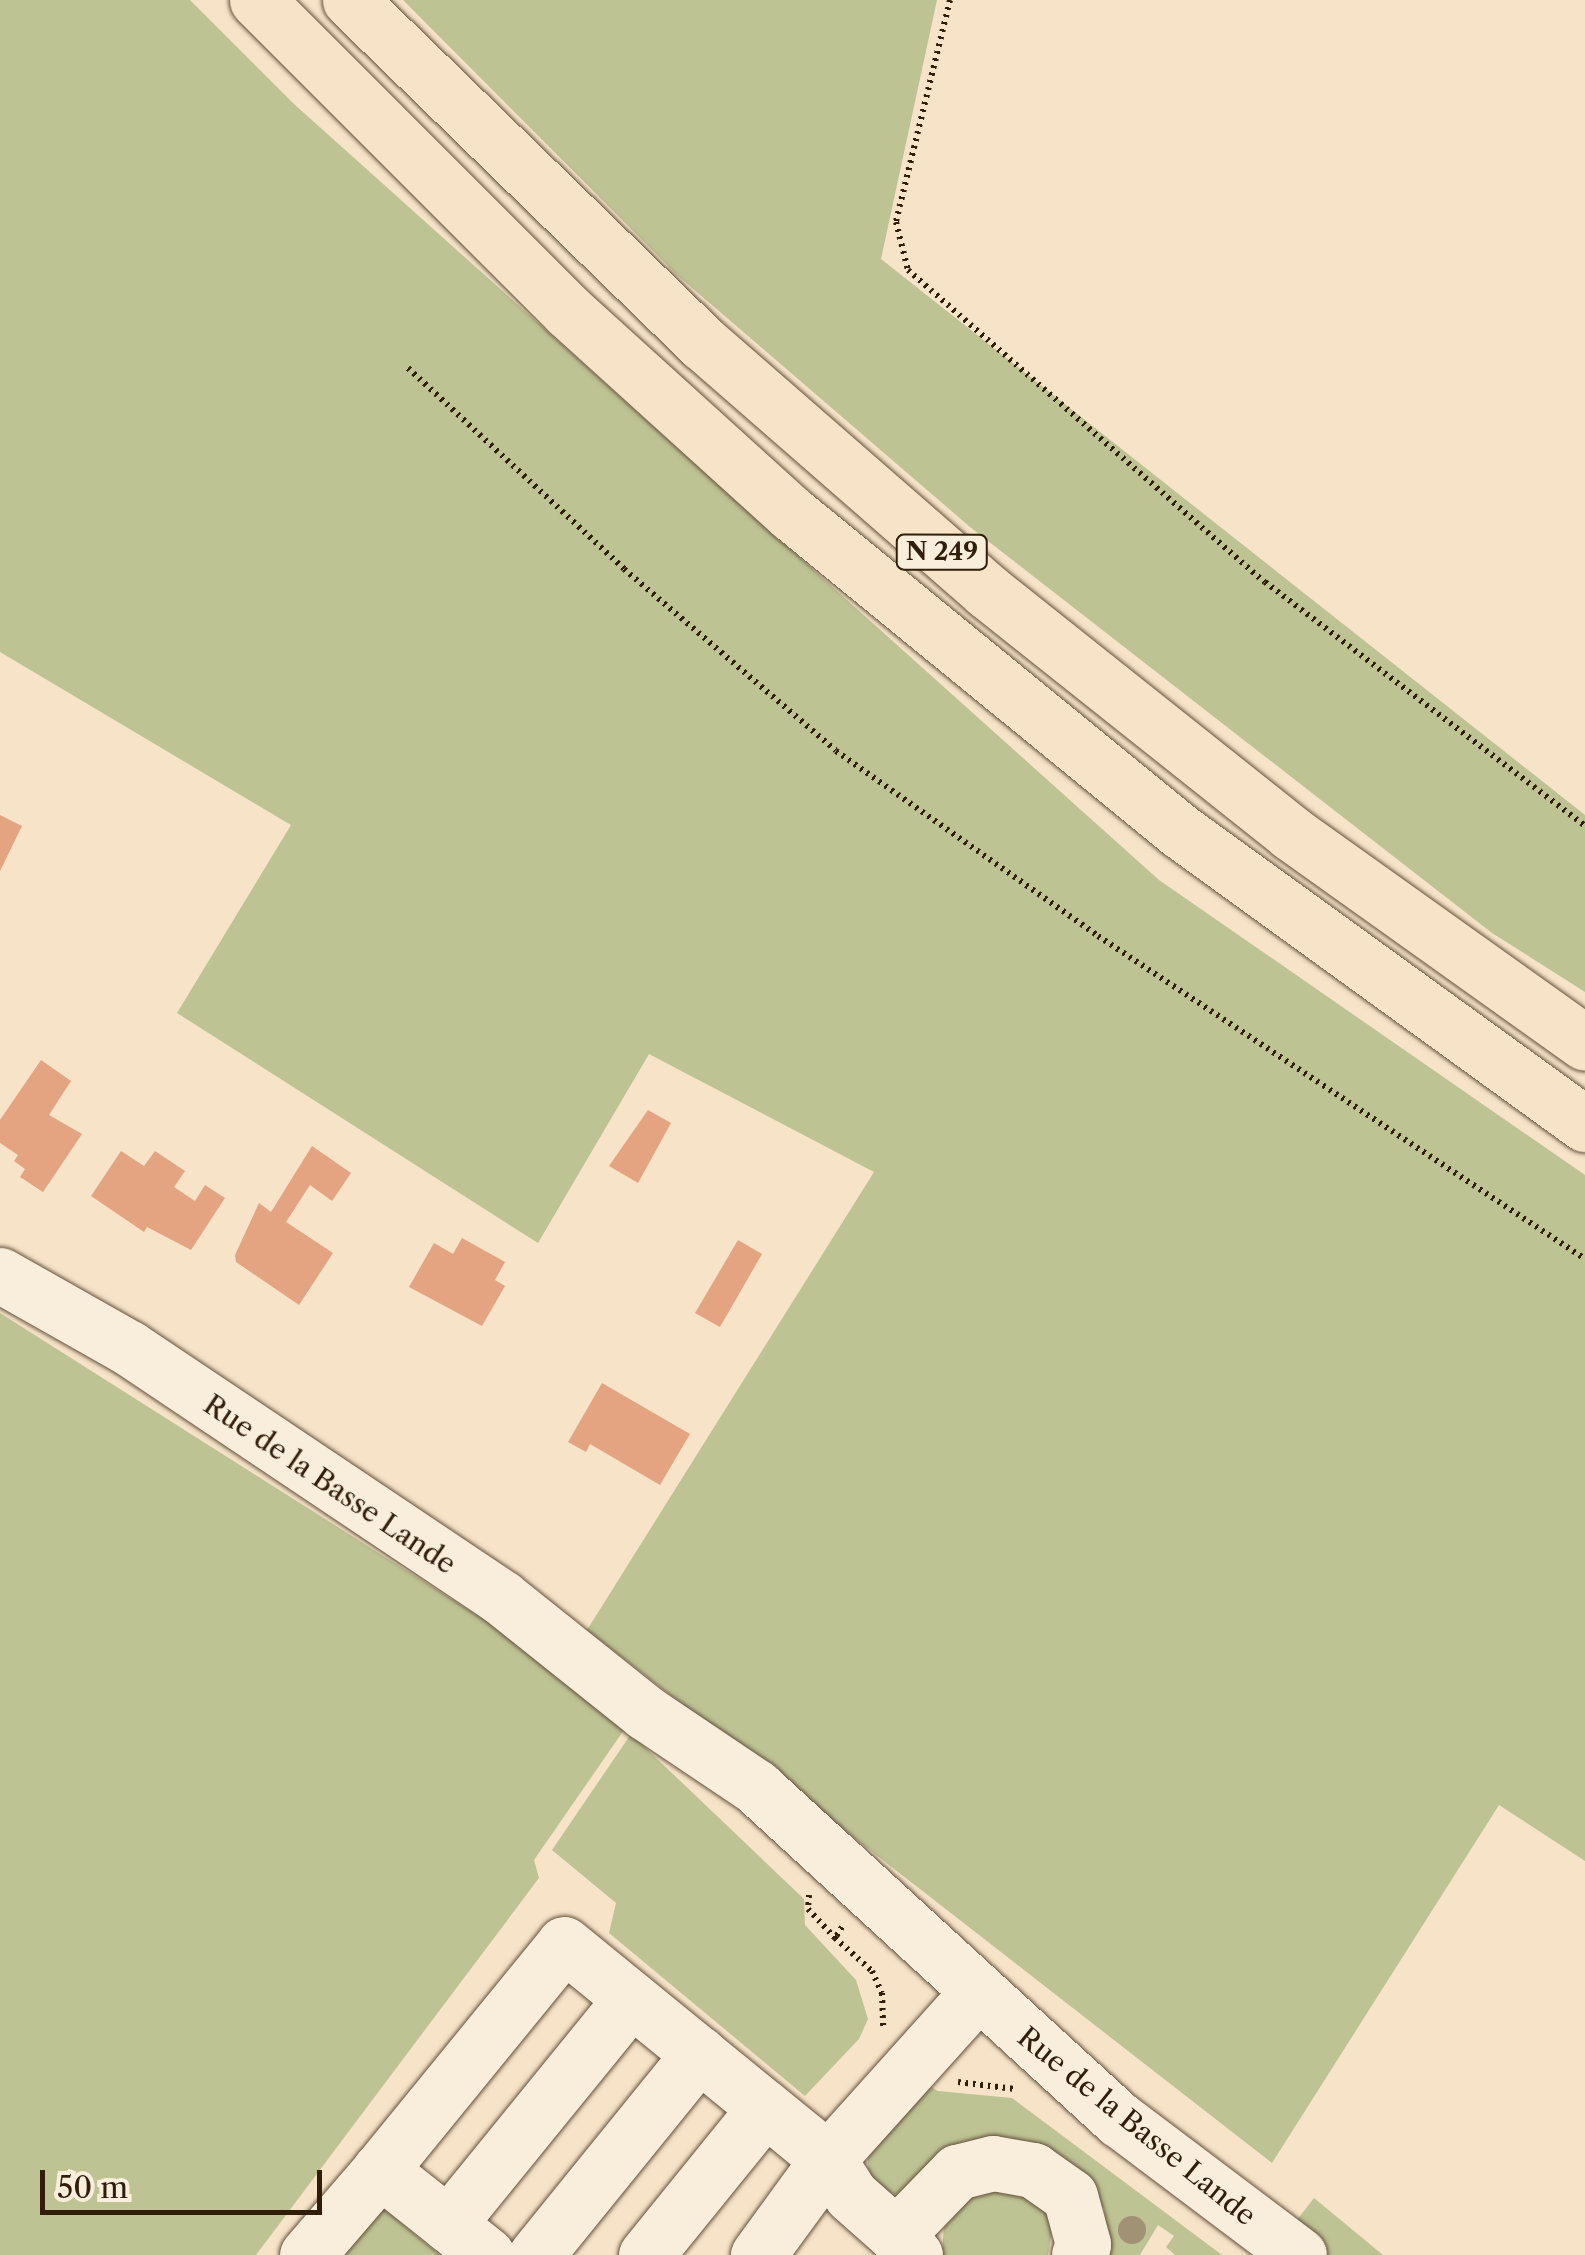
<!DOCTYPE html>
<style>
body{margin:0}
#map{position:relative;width:1585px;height:2255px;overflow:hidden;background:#f6e3c8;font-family:"Libre Caslon Text",serif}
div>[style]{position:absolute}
.green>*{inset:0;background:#bec394}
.building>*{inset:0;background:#e4a482}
.path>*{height:6px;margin-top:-3px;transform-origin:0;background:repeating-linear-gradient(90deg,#311e0a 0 2.5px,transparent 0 7.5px)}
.roads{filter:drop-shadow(0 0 2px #624f3a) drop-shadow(0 0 2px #624f3a)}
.minor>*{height:55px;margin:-27.5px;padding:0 27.5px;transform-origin:27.5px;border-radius:27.5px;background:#f9eddb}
.highway>*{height:55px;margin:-27.5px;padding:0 27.5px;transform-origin:27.5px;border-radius:27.5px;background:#f6e3c8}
.trees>*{width:28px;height:28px;margin:-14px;border-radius:50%;background:#a19276}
span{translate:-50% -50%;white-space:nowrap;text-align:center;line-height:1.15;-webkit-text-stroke:9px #f9eddb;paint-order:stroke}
.shield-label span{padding:2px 8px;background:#f9eddb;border:2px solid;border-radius:8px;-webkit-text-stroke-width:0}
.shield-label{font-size:25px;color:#311e0a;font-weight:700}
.street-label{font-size:28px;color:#311e0a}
.scale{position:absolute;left:40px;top:2170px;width:282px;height:45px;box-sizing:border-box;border:5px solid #311e0a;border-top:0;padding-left:12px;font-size:30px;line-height:35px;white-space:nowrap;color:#311e0a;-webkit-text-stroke:8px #f9eddb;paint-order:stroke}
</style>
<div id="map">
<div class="green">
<i style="clip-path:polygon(0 0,190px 0,294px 104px,1159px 880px,1585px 1175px,1585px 1861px,1499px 1805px,1272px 2163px,587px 1630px,874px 1172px,649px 1054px,538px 1243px,177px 1013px,291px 825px,0 652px)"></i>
<i style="clip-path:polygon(403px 0,937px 0,881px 259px,1585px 815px,1585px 992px,1492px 933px,970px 527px,677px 275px)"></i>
<i style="clip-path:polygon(0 1313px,524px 1645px,626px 1727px,534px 1860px,539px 1878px,256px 2255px,0 2255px)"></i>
<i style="clip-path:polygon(631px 1734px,804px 1899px,805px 1925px,856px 1980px,868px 2019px,859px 2039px,805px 2096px,609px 1933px,616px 1903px,552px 1850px)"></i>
<i style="clip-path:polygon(924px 2083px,938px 2091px,1012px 2098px,1222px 2255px,1175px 2255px,1166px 2247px,1174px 2236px,1158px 2225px,1140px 2255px,1110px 2255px,1104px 2208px,1033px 2150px,902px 2195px,885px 2192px,869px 2175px,867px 2150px)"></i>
<i style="clip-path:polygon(973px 2189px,1038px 2195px,1053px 2225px,1048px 2255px,942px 2255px,944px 2223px)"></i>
<i style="clip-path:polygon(1314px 2198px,1383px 2255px,1270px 2255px)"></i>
<i style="clip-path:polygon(377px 2203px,440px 2255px,334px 2255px)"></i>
</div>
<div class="building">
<i style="clip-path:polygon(0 815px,22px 826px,0 871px)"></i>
<i style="clip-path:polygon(41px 1060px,71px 1081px,49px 1115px,82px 1134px,43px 1192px,20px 1177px,25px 1169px,14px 1161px,18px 1155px,0 1143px,0 1120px)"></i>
<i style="clip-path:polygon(648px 1110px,671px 1123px,638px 1183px,609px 1166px)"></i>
<i style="clip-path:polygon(312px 1146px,351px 1173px,332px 1201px,310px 1185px,286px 1222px,333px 1253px,299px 1305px,236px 1262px,235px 1255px,259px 1203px,271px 1212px)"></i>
<i style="clip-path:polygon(121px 1151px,144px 1166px,155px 1151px,185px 1171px,174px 1187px,195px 1201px,205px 1185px,225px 1198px,191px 1250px,147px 1227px,144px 1232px,91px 1196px)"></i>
<i style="clip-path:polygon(462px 1238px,505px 1262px,495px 1280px,505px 1286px,482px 1326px,409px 1287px,434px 1243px,453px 1254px)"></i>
<i style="clip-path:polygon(738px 1240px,762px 1254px,720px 1327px,695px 1313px)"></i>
<i style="clip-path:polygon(602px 1383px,690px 1434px,660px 1485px,590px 1444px,586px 1452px,568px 1442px)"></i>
</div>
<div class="path">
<i style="left:950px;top:0;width:228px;rotate:103.7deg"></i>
<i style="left:896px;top:222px;width:49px;rotate:76deg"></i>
<i style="left:908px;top:270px;width:474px;rotate:41.2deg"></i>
<i style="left:1265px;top:582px;width:402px;rotate:37.3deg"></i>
<i style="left:408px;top:368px;width:295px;rotate:42.9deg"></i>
<i style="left:624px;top:569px;width:279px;rotate:40.6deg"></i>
<i style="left:836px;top:751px;width:321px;rotate:35.2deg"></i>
<i style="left:1098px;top:936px;width:584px;rotate:33.55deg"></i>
<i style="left:809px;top:1895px;width:14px;rotate:94deg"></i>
<i style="left:808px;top:1909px;width:40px;rotate:47deg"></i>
<i style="left:842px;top:1927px;width:13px;rotate:122deg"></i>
<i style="left:835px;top:1938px;width:50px;rotate:41.7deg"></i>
<i style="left:872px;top:1971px;width:24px;rotate:66deg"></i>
<i style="left:882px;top:1993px;width:35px;rotate:88deg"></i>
<i style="left:958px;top:2082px;width:57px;rotate:7deg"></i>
</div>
<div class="roads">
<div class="minor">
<i style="left:0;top:1275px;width:148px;rotate:29.5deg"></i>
<i style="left:129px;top:1348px;width:449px;rotate:33.8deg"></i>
<i style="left:502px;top:1598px;width:184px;rotate:38.6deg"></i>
<i style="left:646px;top:1713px;width:133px;rotate:33.9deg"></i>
<i style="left:756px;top:1787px;width:493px;rotate:42.5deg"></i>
<i style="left:1120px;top:2120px;width:224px;rotate:37deg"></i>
<i style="left:448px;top:2224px;width:290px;rotate:-50.9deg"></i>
<i style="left:896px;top:2235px;width:60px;rotate:-138.4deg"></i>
<i style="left:851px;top:2195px;width:43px;rotate:-122.6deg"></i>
<i style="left:828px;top:2159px;width:222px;rotate:-48.1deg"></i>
<i style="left:307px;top:2255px;width:112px;rotate:-49.3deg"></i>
<i style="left:487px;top:2255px;width:137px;rotate:-141.5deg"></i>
<i style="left:380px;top:2170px;width:291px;rotate:-50.8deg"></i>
<i style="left:564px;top:1944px;width:340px;rotate:39.2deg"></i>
<i style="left:828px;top:2159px;width:119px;rotate:126.1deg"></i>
<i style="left:536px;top:2255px;width:259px;rotate:-51deg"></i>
<i style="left:646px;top:2255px;width:189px;rotate:-51deg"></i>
<i style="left:915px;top:2255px;width:28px;rotate:-134deg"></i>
<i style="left:896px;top:2235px;width:88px;rotate:-45.9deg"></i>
<i style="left:957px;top:2172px;width:37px;rotate:-14deg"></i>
<i style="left:993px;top:2163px;width:41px;rotate:9.9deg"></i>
<i style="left:1033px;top:2170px;width:45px;rotate:35.1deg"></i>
<i style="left:1070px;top:2196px;width:50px;rotate:74.8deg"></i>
<i style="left:1083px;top:2244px;width:12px;rotate:110deg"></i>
</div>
<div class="highway">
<i style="left:257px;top:0;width:440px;rotate:45deg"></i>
<i style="left:568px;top:311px;width:302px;rotate:42.2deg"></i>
<i style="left:792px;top:514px;width:501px;rotate:39.25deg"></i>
<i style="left:1180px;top:831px;width:500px;rotate:35.9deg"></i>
<i style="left:350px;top:0;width:492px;rotate:44.2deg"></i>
<i style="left:703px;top:343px;width:377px;rotate:41.1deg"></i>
<i style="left:987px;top:591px;width:389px;rotate:38.5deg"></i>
<i style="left:1291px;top:833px;width:361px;rotate:35.5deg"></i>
</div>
</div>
<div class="trees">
<i style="left:1132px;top:2230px"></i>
</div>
<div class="shield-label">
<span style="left:942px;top:552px">N 249</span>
</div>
<div class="street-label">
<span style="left:330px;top:1484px;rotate:34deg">Rue de la Basse Lande</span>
<span style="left:1137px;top:2126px;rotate:39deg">Rue de la Basse Lande</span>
</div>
<div class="scale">50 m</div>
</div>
